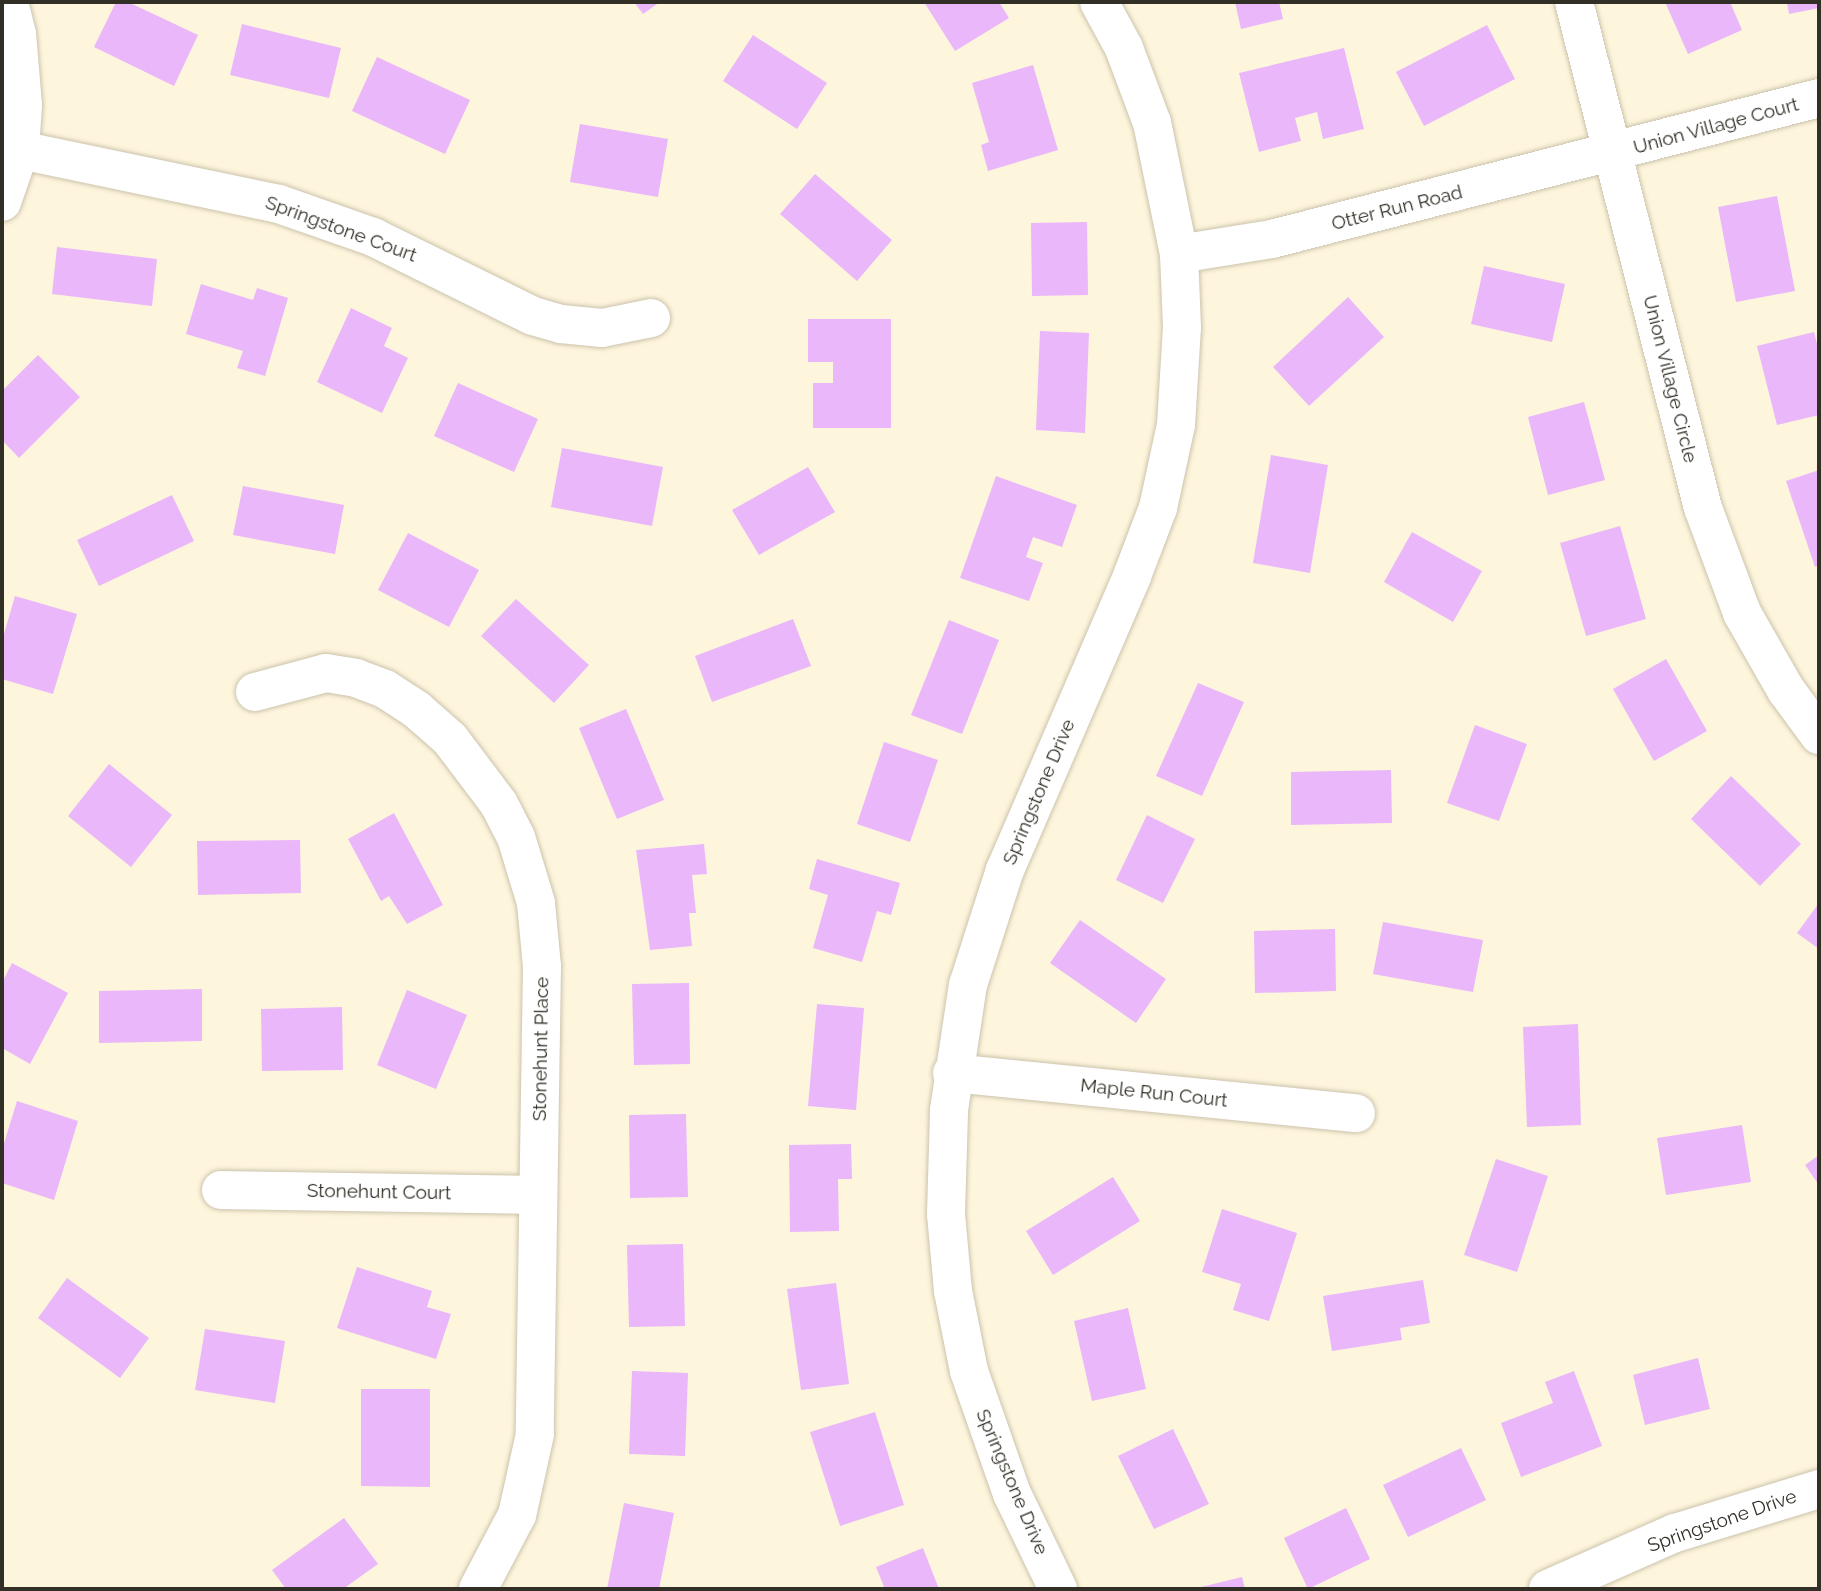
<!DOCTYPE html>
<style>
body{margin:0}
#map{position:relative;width:1821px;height:1591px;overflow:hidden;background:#fef5dd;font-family:Raleway,sans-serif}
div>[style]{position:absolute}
.building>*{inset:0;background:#e9b7fa}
.roads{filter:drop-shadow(0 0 2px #cbc3ac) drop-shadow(0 0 2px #cbc3ac)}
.minor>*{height:38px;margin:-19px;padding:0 19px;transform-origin:19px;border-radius:19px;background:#fff}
span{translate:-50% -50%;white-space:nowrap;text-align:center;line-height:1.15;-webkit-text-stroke:6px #fff;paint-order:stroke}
.street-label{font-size:19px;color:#322f26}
.frame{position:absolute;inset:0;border:4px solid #322f26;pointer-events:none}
</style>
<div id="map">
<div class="building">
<i style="clip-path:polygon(116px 2px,128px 2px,198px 35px,174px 86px,94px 47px)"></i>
<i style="clip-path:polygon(634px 2px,660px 2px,643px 14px)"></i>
<i style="clip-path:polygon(924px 2px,999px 2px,1009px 18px,955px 51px)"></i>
<i style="clip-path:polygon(1235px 2px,1279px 2px,1283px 19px,1241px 29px)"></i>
<i style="clip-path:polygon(1665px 2px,1730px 2px,1742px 30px,1688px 54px)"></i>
<i style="clip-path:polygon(1787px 2px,1819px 2px,1819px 8px,1789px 14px)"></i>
<i style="clip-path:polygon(242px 24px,341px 48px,329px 98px,230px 75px)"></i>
<i style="clip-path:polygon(1487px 25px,1515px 79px,1424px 126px,1396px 72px)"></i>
<i style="clip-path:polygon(753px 35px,827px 83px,797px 129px,723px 81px)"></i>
<i style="clip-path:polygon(1344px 48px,1364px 129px,1323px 139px,1317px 112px,1295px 118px,1301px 141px,1259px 152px,1239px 73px)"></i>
<i style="clip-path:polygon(377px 57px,470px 100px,445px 154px,352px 111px)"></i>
<i style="clip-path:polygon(1033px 65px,1058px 150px,988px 171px,981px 145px,989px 142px,972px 83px)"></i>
<i style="clip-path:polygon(580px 124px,668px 139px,658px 197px,570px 182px)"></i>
<i style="clip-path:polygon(815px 174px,892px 240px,857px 281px,780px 214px)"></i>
<i style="clip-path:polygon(1777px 196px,1795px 291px,1736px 302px,1718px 207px)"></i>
<i style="clip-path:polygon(1087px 222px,1088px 295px,1032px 296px,1031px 223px)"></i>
<i style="clip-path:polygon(57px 247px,157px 259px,152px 306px,52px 294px)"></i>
<i style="clip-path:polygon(1484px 266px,1565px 284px,1552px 342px,1471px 324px)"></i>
<i style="clip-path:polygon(201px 284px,253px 300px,257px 288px,288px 298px,265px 376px,237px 368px,243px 351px,186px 334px)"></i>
<i style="clip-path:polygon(1348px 297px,1384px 337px,1309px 406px,1273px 367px)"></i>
<i style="clip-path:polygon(351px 308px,392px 328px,384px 346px,408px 358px,382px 413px,317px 382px)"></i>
<i style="clip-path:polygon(808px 319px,891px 319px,891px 428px,813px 428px,813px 383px,833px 383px,833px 362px,808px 362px)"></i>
<i style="clip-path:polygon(1040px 331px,1089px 333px,1085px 433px,1036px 430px)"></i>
<i style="clip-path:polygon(1814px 332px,1819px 352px,1819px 415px,1777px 425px,1757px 346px)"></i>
<i style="clip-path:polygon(38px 355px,80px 397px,19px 458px,2px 440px,2px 391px)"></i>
<i style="clip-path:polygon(458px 383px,538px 419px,514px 472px,434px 436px)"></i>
<i style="clip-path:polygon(1584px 402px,1605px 480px,1548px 495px,1528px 417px)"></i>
<i style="clip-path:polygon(562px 448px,663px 467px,652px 526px,551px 507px)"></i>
<i style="clip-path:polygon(1271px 455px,1328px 465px,1310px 573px,1253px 563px)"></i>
<i style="clip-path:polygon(808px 467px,835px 512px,759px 555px,732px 510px)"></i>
<i style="clip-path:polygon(1819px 470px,1819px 565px,1815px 567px,1786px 481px)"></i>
<i style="clip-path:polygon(996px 476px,1077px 505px,1062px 547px,1033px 537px,1026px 557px,1043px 563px,1029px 601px,960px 578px)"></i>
<i style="clip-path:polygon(243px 486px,344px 505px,335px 554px,233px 535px)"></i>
<i style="clip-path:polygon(172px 495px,194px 541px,99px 586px,77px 540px)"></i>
<i style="clip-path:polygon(1620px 526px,1646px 619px,1586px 636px,1560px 543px)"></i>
<i style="clip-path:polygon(1412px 532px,1482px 571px,1453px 622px,1384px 582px)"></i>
<i style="clip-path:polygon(408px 533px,479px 570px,449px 627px,378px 590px)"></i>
<i style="clip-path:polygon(15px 596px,77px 614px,53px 694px,2px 679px,2px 641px)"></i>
<i style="clip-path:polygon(516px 599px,589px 665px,554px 703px,481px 636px)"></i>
<i style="clip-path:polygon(793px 619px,811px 666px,712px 702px,695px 656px)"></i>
<i style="clip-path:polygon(949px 620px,999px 640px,962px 734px,911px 715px)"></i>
<i style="clip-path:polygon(1666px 659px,1707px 731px,1654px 761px,1613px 689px)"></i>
<i style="clip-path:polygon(1198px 683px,1244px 702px,1202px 796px,1156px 776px)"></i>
<i style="clip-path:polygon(626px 709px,664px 800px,617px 819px,579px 728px)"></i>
<i style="clip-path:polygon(1475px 725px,1527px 744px,1499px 821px,1447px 803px)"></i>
<i style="clip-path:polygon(884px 742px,938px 760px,910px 842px,857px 824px)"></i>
<i style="clip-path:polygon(109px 764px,172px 815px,131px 867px,68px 816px)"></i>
<i style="clip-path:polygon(1391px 770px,1392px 823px,1291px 825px,1291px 772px)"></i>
<i style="clip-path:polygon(1731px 776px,1801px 844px,1760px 886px,1691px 819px)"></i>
<i style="clip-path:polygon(394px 813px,443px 905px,407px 924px,389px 896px,381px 901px,348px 839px)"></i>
<i style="clip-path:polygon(1147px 815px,1195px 839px,1163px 903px,1116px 880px)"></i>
<i style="clip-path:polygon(300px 840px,301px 893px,198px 895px,197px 841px)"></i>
<i style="clip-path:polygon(704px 844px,707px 874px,692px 875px,696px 913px,689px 913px,692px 946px,650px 950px,636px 850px)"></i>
<i style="clip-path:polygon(817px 859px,900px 883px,891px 915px,877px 911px,862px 962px,813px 948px,828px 895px,809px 889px)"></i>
<i style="clip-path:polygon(1819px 903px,1819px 949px,1797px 933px)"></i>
<i style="clip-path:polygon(1080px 920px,1166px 979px,1136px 1023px,1050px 963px)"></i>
<i style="clip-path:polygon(1383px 922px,1483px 940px,1473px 992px,1373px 974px)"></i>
<i style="clip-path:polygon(1335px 929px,1336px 991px,1255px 993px,1254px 931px)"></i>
<i style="clip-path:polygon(12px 963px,68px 993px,30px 1064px,2px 1048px,2px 983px)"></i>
<i style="clip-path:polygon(689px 983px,690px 1064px,634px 1065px,632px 984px)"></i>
<i style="clip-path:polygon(202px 989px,202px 1041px,99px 1043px,99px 991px)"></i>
<i style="clip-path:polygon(407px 990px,467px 1015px,436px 1089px,377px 1065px)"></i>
<i style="clip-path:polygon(817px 1004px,864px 1008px,856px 1110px,808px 1106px)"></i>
<i style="clip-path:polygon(342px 1007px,343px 1070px,262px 1071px,261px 1009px)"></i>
<i style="clip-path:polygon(1578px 1024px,1581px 1125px,1527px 1127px,1523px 1027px)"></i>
<i style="clip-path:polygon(17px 1101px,78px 1121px,54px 1200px,2px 1183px,2px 1150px)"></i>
<i style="clip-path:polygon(686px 1114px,688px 1197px,630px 1198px,629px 1115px)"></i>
<i style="clip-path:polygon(1742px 1125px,1751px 1182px,1666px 1195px,1657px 1138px)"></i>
<i style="clip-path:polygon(851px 1144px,852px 1179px,838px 1179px,839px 1231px,790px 1232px,789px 1145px)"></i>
<i style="clip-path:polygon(1819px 1155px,1819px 1185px,1805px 1165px)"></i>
<i style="clip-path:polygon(1496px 1159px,1548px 1176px,1517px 1272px,1464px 1255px)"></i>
<i style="clip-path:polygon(1113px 1177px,1140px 1221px,1053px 1275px,1026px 1231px)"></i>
<i style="clip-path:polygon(1222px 1209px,1297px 1233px,1269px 1321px,1233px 1310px,1241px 1284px,1202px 1272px)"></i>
<i style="clip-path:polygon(683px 1244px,685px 1326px,629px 1327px,627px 1245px)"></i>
<i style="clip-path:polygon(357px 1267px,432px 1291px,427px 1307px,451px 1314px,436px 1359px,337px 1328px)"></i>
<i style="clip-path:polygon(67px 1278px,149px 1338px,120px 1378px,38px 1318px)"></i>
<i style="clip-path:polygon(1423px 1280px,1430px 1323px,1400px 1328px,1402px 1340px,1332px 1351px,1323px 1296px)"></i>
<i style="clip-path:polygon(836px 1283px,849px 1384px,801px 1390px,787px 1289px)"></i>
<i style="clip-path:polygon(1128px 1308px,1146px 1389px,1092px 1401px,1074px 1321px)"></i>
<i style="clip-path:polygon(205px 1329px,285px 1341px,275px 1403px,195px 1390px)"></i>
<i style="clip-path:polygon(1698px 1358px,1710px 1409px,1645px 1425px,1633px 1375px)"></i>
<i style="clip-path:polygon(632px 1371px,688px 1373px,685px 1456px,629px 1454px)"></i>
<i style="clip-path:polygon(1574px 1371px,1602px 1446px,1521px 1477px,1501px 1423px,1553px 1403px,1545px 1382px)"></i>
<i style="clip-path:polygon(361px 1389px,430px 1389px,430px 1487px,361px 1486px)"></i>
<i style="clip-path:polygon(875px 1412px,904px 1505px,840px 1526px,810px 1432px)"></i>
<i style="clip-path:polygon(1173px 1429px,1209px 1504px,1154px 1529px,1118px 1456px)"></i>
<i style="clip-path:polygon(1461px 1448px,1486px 1500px,1408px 1537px,1383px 1485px)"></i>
<i style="clip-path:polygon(624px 1503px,674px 1513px,659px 1589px,607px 1589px)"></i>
<i style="clip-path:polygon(1346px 1508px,1370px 1559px,1308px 1589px,1284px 1538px)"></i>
<i style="clip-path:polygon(344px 1518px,378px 1564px,343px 1589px,286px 1589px,272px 1570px)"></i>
<i style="clip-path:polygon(923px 1548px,939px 1589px,885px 1589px,876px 1567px)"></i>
<i style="clip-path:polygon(1242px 1577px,1245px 1589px,1197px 1589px,1197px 1588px)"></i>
</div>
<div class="roads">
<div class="minor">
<i style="left:1574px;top:2px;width:522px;rotate:75.7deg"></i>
<i style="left:1703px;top:508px;width:112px;rotate:69.6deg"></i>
<i style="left:1742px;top:613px;width:89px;rotate:60.3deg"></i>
<i style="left:1786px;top:690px;width:56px;rotate:53.7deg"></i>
<i style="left:20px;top:150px;width:265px;rotate:11.8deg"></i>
<i style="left:279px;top:204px;width:100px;rotate:19.3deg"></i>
<i style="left:373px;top:237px;width:178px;rotate:26.3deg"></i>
<i style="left:533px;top:316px;width:29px;rotate:16deg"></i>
<i style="left:561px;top:324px;width:41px;rotate:5.6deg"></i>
<i style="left:602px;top:328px;width:50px;rotate:-11.5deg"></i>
<i style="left:2px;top:202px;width:55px;rotate:-70.9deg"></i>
<i style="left:20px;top:150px;width:45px;rotate:-86.2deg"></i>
<i style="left:23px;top:105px;width:71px;rotate:-94.8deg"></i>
<i style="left:17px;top:34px;width:33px;rotate:-104deg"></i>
<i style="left:1179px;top:254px;width:94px;rotate:-9.2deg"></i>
<i style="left:1272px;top:239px;width:565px;rotate:-14.45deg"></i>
<i style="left:255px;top:692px;width:73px;rotate:-15deg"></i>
<i style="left:326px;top:673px;width:30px;rotate:9deg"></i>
<i style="left:356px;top:678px;width:31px;rotate:21deg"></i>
<i style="left:385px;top:689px;width:38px;rotate:33deg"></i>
<i style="left:417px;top:710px;width:44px;rotate:41.3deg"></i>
<i style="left:450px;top:739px;width:81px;rotate:53deg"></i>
<i style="left:499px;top:804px;width:37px;rotate:63deg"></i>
<i style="left:516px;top:837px;width:69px;rotate:73.1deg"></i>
<i style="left:536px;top:903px;width:63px;rotate:84.6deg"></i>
<i style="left:542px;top:966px;width:468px;rotate:90.9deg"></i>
<i style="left:535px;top:1434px;width:83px;rotate:102.5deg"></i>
<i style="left:517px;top:1515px;width:84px;rotate:117.8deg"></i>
<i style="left:952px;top:1073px;width:406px;rotate:5.7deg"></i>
<i style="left:221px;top:1190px;width:317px;rotate:0.9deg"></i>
<i style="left:1058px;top:1589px;width:106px;rotate:-115.8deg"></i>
<i style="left:1012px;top:1494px;width:130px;rotate:-109.3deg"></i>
<i style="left:969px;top:1371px;width:82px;rotate:-101.3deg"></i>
<i style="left:953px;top:1291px;width:77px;rotate:-95.2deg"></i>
<i style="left:946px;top:1214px;width:104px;rotate:-88.3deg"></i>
<i style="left:949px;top:1110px;width:126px;rotate:-81.4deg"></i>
<i style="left:968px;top:985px;width:121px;rotate:-72.2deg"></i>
<i style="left:1005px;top:870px;width:320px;rotate:-66.6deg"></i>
<i style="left:1132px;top:576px;width:73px;rotate:-69.1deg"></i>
<i style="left:1158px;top:508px;width:85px;rotate:-77.8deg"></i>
<i style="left:1176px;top:425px;width:97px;rotate:-86.5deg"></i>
<i style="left:1182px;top:328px;width:74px;rotate:-92.3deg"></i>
<i style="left:1179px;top:254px;width:134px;rotate:-101.6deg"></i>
<i style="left:1152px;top:123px;width:80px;rotate:-110.5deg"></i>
<i style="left:1124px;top:48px;width:52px;rotate:-118.5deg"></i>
<i style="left:1548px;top:1589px;width:139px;rotate:-23.8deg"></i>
<i style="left:1675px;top:1533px;width:151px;rotate:-17deg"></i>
</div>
</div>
<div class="street-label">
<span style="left:1716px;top:126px;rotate:-15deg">Union Village Court</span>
<span style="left:1397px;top:208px;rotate:-14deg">Otter Run Road</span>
<span style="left:341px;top:229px;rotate:20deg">Springstone Court</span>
<span style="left:1670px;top:379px;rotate:76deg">Union Village Circle</span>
<span style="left:1039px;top:792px;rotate:-67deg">Springstone Drive</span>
<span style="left:541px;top:1049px;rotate:-89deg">Stonehunt Place</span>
<span style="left:1154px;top:1093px;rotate:6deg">Maple Run Court</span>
<span style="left:379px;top:1192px;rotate:1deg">Stonehunt Court</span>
<span style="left:1012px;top:1482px;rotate:67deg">Springstone Drive</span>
<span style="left:1722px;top:1521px;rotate:-19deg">Springstone Drive</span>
</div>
<div class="frame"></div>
</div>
